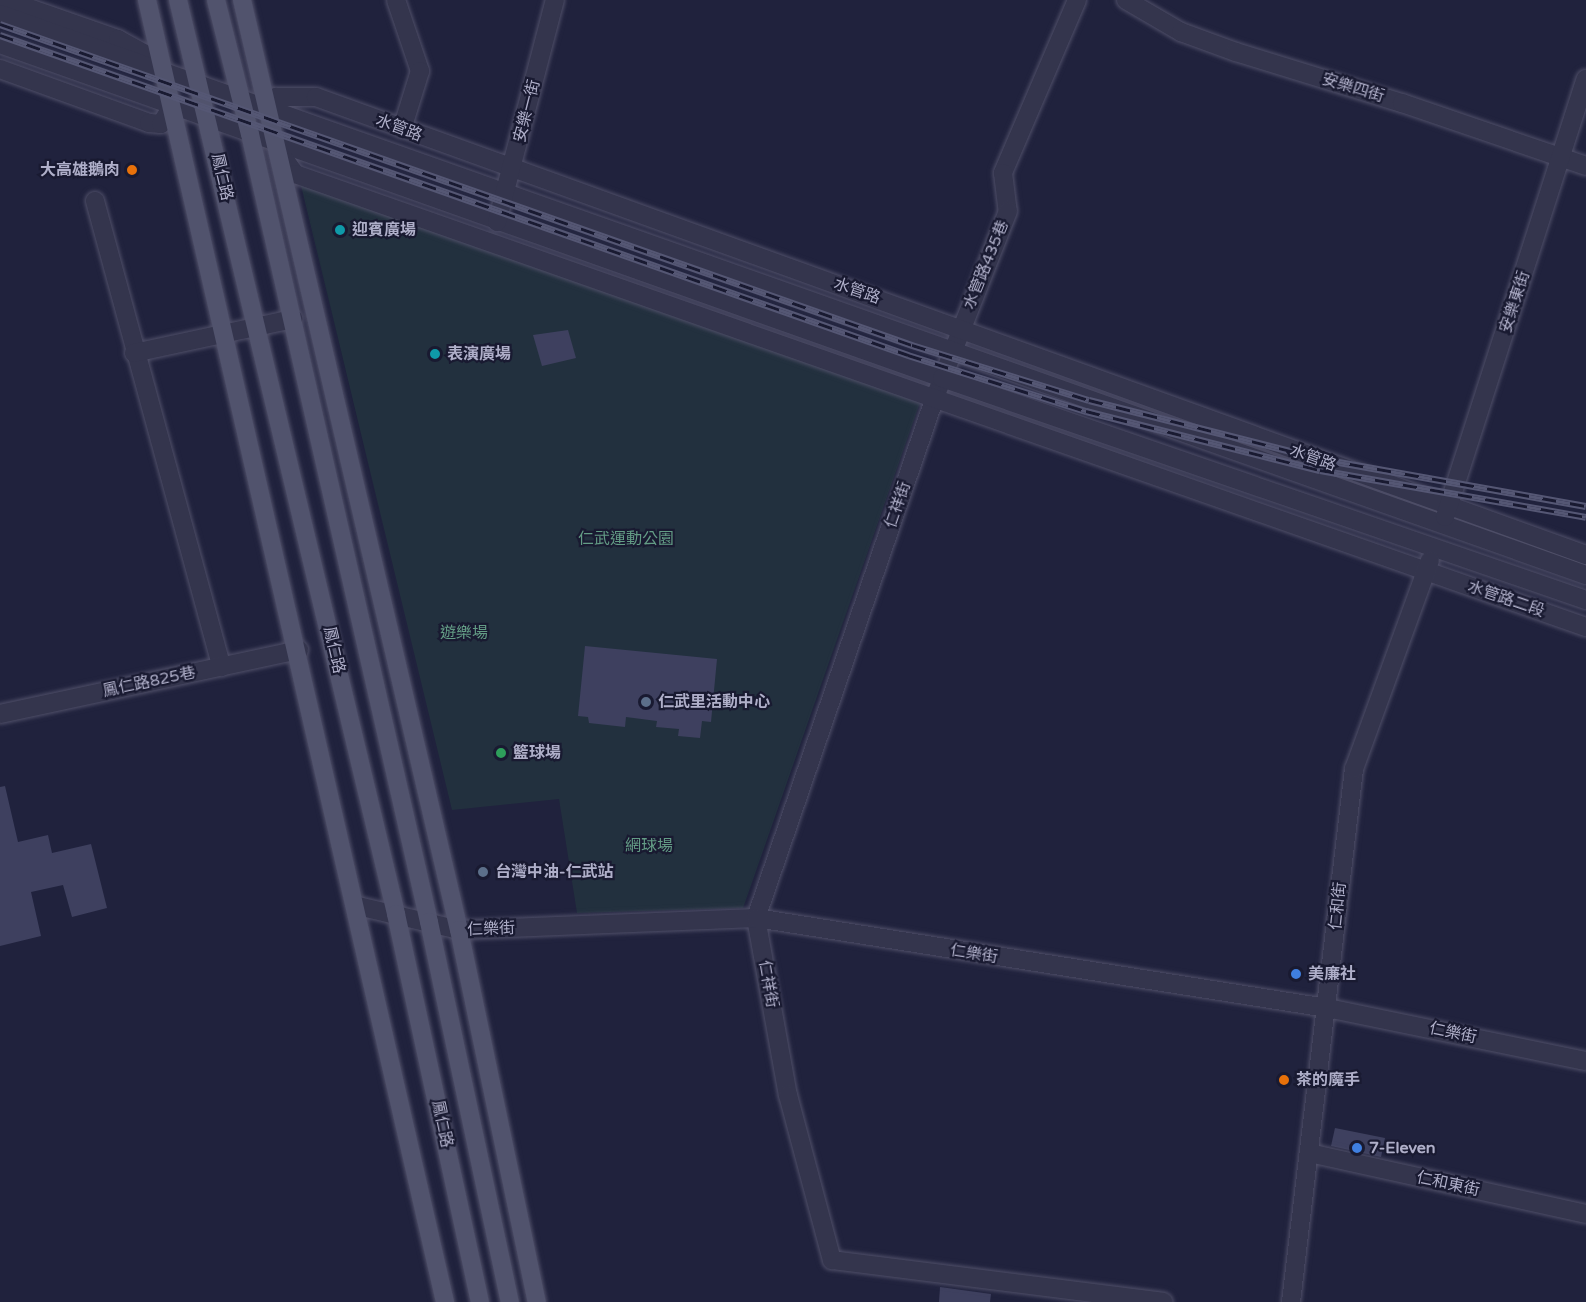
<!DOCTYPE html>
<meta charset="utf-8">
<style>
body{margin:0}
#map{position:relative;width:1586px;height:1302px;overflow:hidden;background:#20223d;font-family:"Varela Round","Noto Sans TC",sans-serif}
div>[style]{position:absolute}
.green>*{inset:0;background:#22303e}
.building>*{inset:0;background:#3e405f}
.roads{filter:drop-shadow(0 0 2px #4f4f68) drop-shadow(0 0 2px #4f4f68)}
.minor>*{height:18px;margin:-9px;padding:0 9px;transform-origin:9px;border-radius:9px;background:#34354d}
.major>*{height:18px;margin:-9px;padding:0 9px;transform-origin:9px;border-radius:9px;background:#51536d}
.rail>*{height:7px;margin-top:-3.5px;transform-origin:0;background:repeating-linear-gradient(90deg,#191a31 0 14px,#555774 0 28px);box-sizing:border-box;border-block:2px solid #555774}
.dots>*{width:16px;height:16px;translate:-50% -50%;box-sizing:border-box;border:3px solid #191a31;border-radius:50%}
span{translate:-50% -50%;white-space:nowrap;text-align:center;line-height:1.15;-webkit-text-stroke:4.5px #191a31;paint-order:stroke}
.street-label{font-size:16px;color:#afafc9}
.poi-label{font-size:16px;color:#afafc9;font-weight:700}
.right{translate:-100% -50%;text-align:right}
.left{translate:0 -50%;text-align:left}
.park-label{font-size:16px;color:#639c85}
</style>
<div id="map">
<div class="green">
<i style="clip-path:polygon(298px 173px,922px 397px,743px 908px,577px 913px,559px 799px,452px 810px)"></i>
</div>
<div class="building">
<i style="clip-path:polygon(568px 330px,576px 358px,542px 366px,533px 335px)"></i>
<i style="clip-path:polygon(585px 646px,717px 659px,711px 722px,702px 721px,700px 738px,678px 736px,679px 729px,656px 727px,657px 721px,626px 717px,625px 727px,589px 723px,588px 717px,578px 716px)"></i>
<i style="clip-path:polygon(5px 786px,18px 842px,48px 835px,52px 853px,91px 844px,107px 908px,72px 917px,63px 885px,31px 892px,41px 936px,0 946px,0 787px)"></i>
<i style="clip-path:polygon(1335px 1128px,1385px 1138px,1381px 1157px,1331px 1146px)"></i>
<i style="clip-path:polygon(940px 1287px,991px 1294px,990px 1302px,939px 1302px)"></i>
</div>
<div class="roads">
<div class="minor">
<i style="left:6px;top:0;width:119px;rotate:19.2deg"></i>
<i style="left:118px;top:39px;width:35px;rotate:29deg"></i>
<i style="left:396px;top:0;width:75px;rotate:71.3deg"></i>
<i style="left:420px;top:71px;width:61px;rotate:107.2deg"></i>
<i style="left:1077px;top:0;width:188px;rotate:113.2deg"></i>
<i style="left:1003px;top:173px;width:38px;rotate:83deg"></i>
<i style="left:1008px;top:211px;width:200px;rotate:111.4deg"></i>
<i style="left:935px;top:397px;width:551px;rotate:108.96deg"></i>
<i style="left:756px;top:918px;width:180px;rotate:79.8deg"></i>
<i style="left:788px;top:1095px;width:171px;rotate:75.1deg"></i>
<i style="left:832px;top:1260px;width:334px;rotate:7.2deg"></i>
<i style="left:1126px;top:0;width:64px;rotate:30.2deg"></i>
<i style="left:1181px;top:32px;width:59px;rotate:20deg"></i>
<i style="left:1236px;top:52px;width:174px;rotate:17.1deg"></i>
<i style="left:1402px;top:103px;width:194px;rotate:18.9deg"></i>
<i style="left:0;top:14px;width:1682px;rotate:19.48deg"></i>
<i style="left:0;top:44px;width:999px;rotate:19.52deg"></i>
<i style="left:942px;top:378px;width:681px;rotate:19.02deg"></i>
<i style="left:0;top:69px;width:158px;rotate:19.9deg"></i>
<i style="left:149px;top:123px;width:12px;rotate:5deg"></i>
<i style="left:161px;top:124px;width:22px;rotate:-58deg"></i>
<i style="left:265px;top:108px;width:16px;rotate:-45deg"></i>
<i style="left:276px;top:97px;width:40px"></i>
<i style="left:316px;top:97px;width:1350px;rotate:19.83deg"></i>
<i style="left:277px;top:149px;width:31px;rotate:54deg"></i>
<i style="left:295px;top:174px;width:1368px;rotate:19.34deg"></i>
<i style="left:95px;top:201px;width:483px;rotate:74.8deg"></i>
<i style="left:497px;top:222px;width:229px;rotate:-75.4deg"></i>
<i style="left:134px;top:353px;width:163px;rotate:-12.1deg"></i>
<i style="left:1445px;top:517px;width:460px;rotate:-72.2deg"></i>
<i style="left:0;top:714px;width:306px;rotate:-12.1deg"></i>
<i style="left:358px;top:906px;width:104px;rotate:13.4deg"></i>
<i style="left:459px;top:930px;width:297px;rotate:-2.3deg"></i>
<i style="left:756px;top:918px;width:578px;rotate:8.96deg"></i>
<i style="left:1327px;top:1008px;width:264px;rotate:11.6deg"></i>
<i style="left:1309px;top:1153px;width:284px;rotate:12.4deg"></i>
<i style="left:1291px;top:1302px;width:537px;rotate:-83.26deg"></i>
<i style="left:1354px;top:769px;width:222px;rotate:-70deg"></i>
</div>
<div class="major">
<i style="left:147px;top:0;width:1336px;rotate:77.11deg"></i>
<i style="left:178px;top:0;width:940px;rotate:76.58deg"></i>
<i style="left:396px;top:914px;width:397px;rotate:77.8deg"></i>
<i style="left:216px;top:0;width:138px;rotate:75.8deg"></i>
<i style="left:250px;top:134px;width:808px;rotate:77.2deg"></i>
<i style="left:429px;top:922px;width:389px;rotate:78deg"></i>
<i style="left:242px;top:0;width:955px;rotate:76.87deg"></i>
<i style="left:459px;top:930px;width:380px;rotate:78.2deg"></i>
</div>
</div>
<div class="rail">
<i style="left:0;top:24px;width:967px;rotate:19.39deg"></i>
<i style="left:912px;top:345px;width:185px;rotate:17.3deg"></i>
<i style="left:1089px;top:400px;width:240px;rotate:14.2deg"></i>
<i style="left:1322px;top:459px;width:268px;rotate:10.1deg"></i>
<i style="left:0;top:35px;width:963px;rotate:19.41deg"></i>
<i style="left:908px;top:355px;width:187px;rotate:17.5deg"></i>
<i style="left:1086px;top:411px;width:241px;rotate:14.2deg"></i>
<i style="left:1320px;top:470px;width:270px;rotate:10deg"></i>
</div>
<div class="dots">
<i style="left:132px;top:170px;background:#e8710a"></i>
<i style="left:340px;top:230px;background:#0f9aa8"></i>
<i style="left:435px;top:354px;background:#0f9aa8"></i>
<i style="left:646px;top:702px;background:#5c6f8a"></i>
<i style="left:501px;top:753px;background:#2e9e5b"></i>
<i style="left:483px;top:872px;background:#5c6f8a"></i>
<i style="left:1296px;top:974px;background:#3f7fe0"></i>
<i style="left:1284px;top:1080px;background:#e8710a"></i>
<i style="left:1357px;top:1148px;background:#3f7fe0"></i>
</div>
<div class="street-label">
<span style="left:1353px;top:88px;rotate:17deg">安樂四街</span>
<span style="left:527px;top:111px;rotate:-76deg">安樂一街</span>
<span style="left:399px;top:128px;rotate:21deg">水管路</span>
<span style="left:222px;top:177px;rotate:77deg">鳳仁路</span>
<span style="left:986px;top:265px;rotate:-68deg">水管路435巷</span>
<span style="left:857px;top:291px;rotate:19deg">水管路</span>
<span style="left:1515px;top:302px;rotate:-72deg">安樂東街</span>
<span style="left:1313px;top:458px;rotate:20deg">水管路</span>
<span style="left:898px;top:505px;rotate:-71deg">仁祥街</span>
<span style="left:1506px;top:599px;rotate:19deg">水管路二段</span>
<span style="left:334px;top:650px;rotate:77deg">鳳仁路</span>
<span style="left:149px;top:682px;rotate:-12deg">鳳仁路825巷</span>
<span style="left:1338px;top:906px;rotate:-84deg">仁和街</span>
<span style="left:491px;top:929px;rotate:-2deg">仁樂街</span>
<span style="left:974px;top:954px;rotate:9deg">仁樂街</span>
<span style="left:768px;top:984px;rotate:80deg">仁祥街</span>
<span style="left:1453px;top:1033px;rotate:12deg">仁樂街</span>
<span style="left:442px;top:1124px;rotate:78deg">鳳仁路</span>
<span style="left:1448px;top:1184px;rotate:12deg">仁和東街</span>
</div>
<div class="poi-label">
<span class="right" style="left:120px;top:170px">大高雄鵝肉</span>
<span class="left" style="left:352px;top:230px">迎賓廣場</span>
<span class="left" style="left:447px;top:354px">表演廣場</span>
<span class="left" style="left:658px;top:702px">仁武里活動中心</span>
<span class="left" style="left:513px;top:753px">籃球場</span>
<span class="left" style="left:495px;top:872px">台灣中油-仁武站</span>
<span class="left" style="left:1308px;top:974px">美廉社</span>
<span class="left" style="left:1296px;top:1080px">茶的魔手</span>
<span class="left" style="left:1369px;top:1148px">7-Eleven</span>
</div>
<div class="park-label">
<span style="left:626px;top:539px">仁武運動公園</span>
<span style="left:464px;top:633px">遊樂場</span>
<span style="left:649px;top:846px">網球場</span>
</div>
</div>
